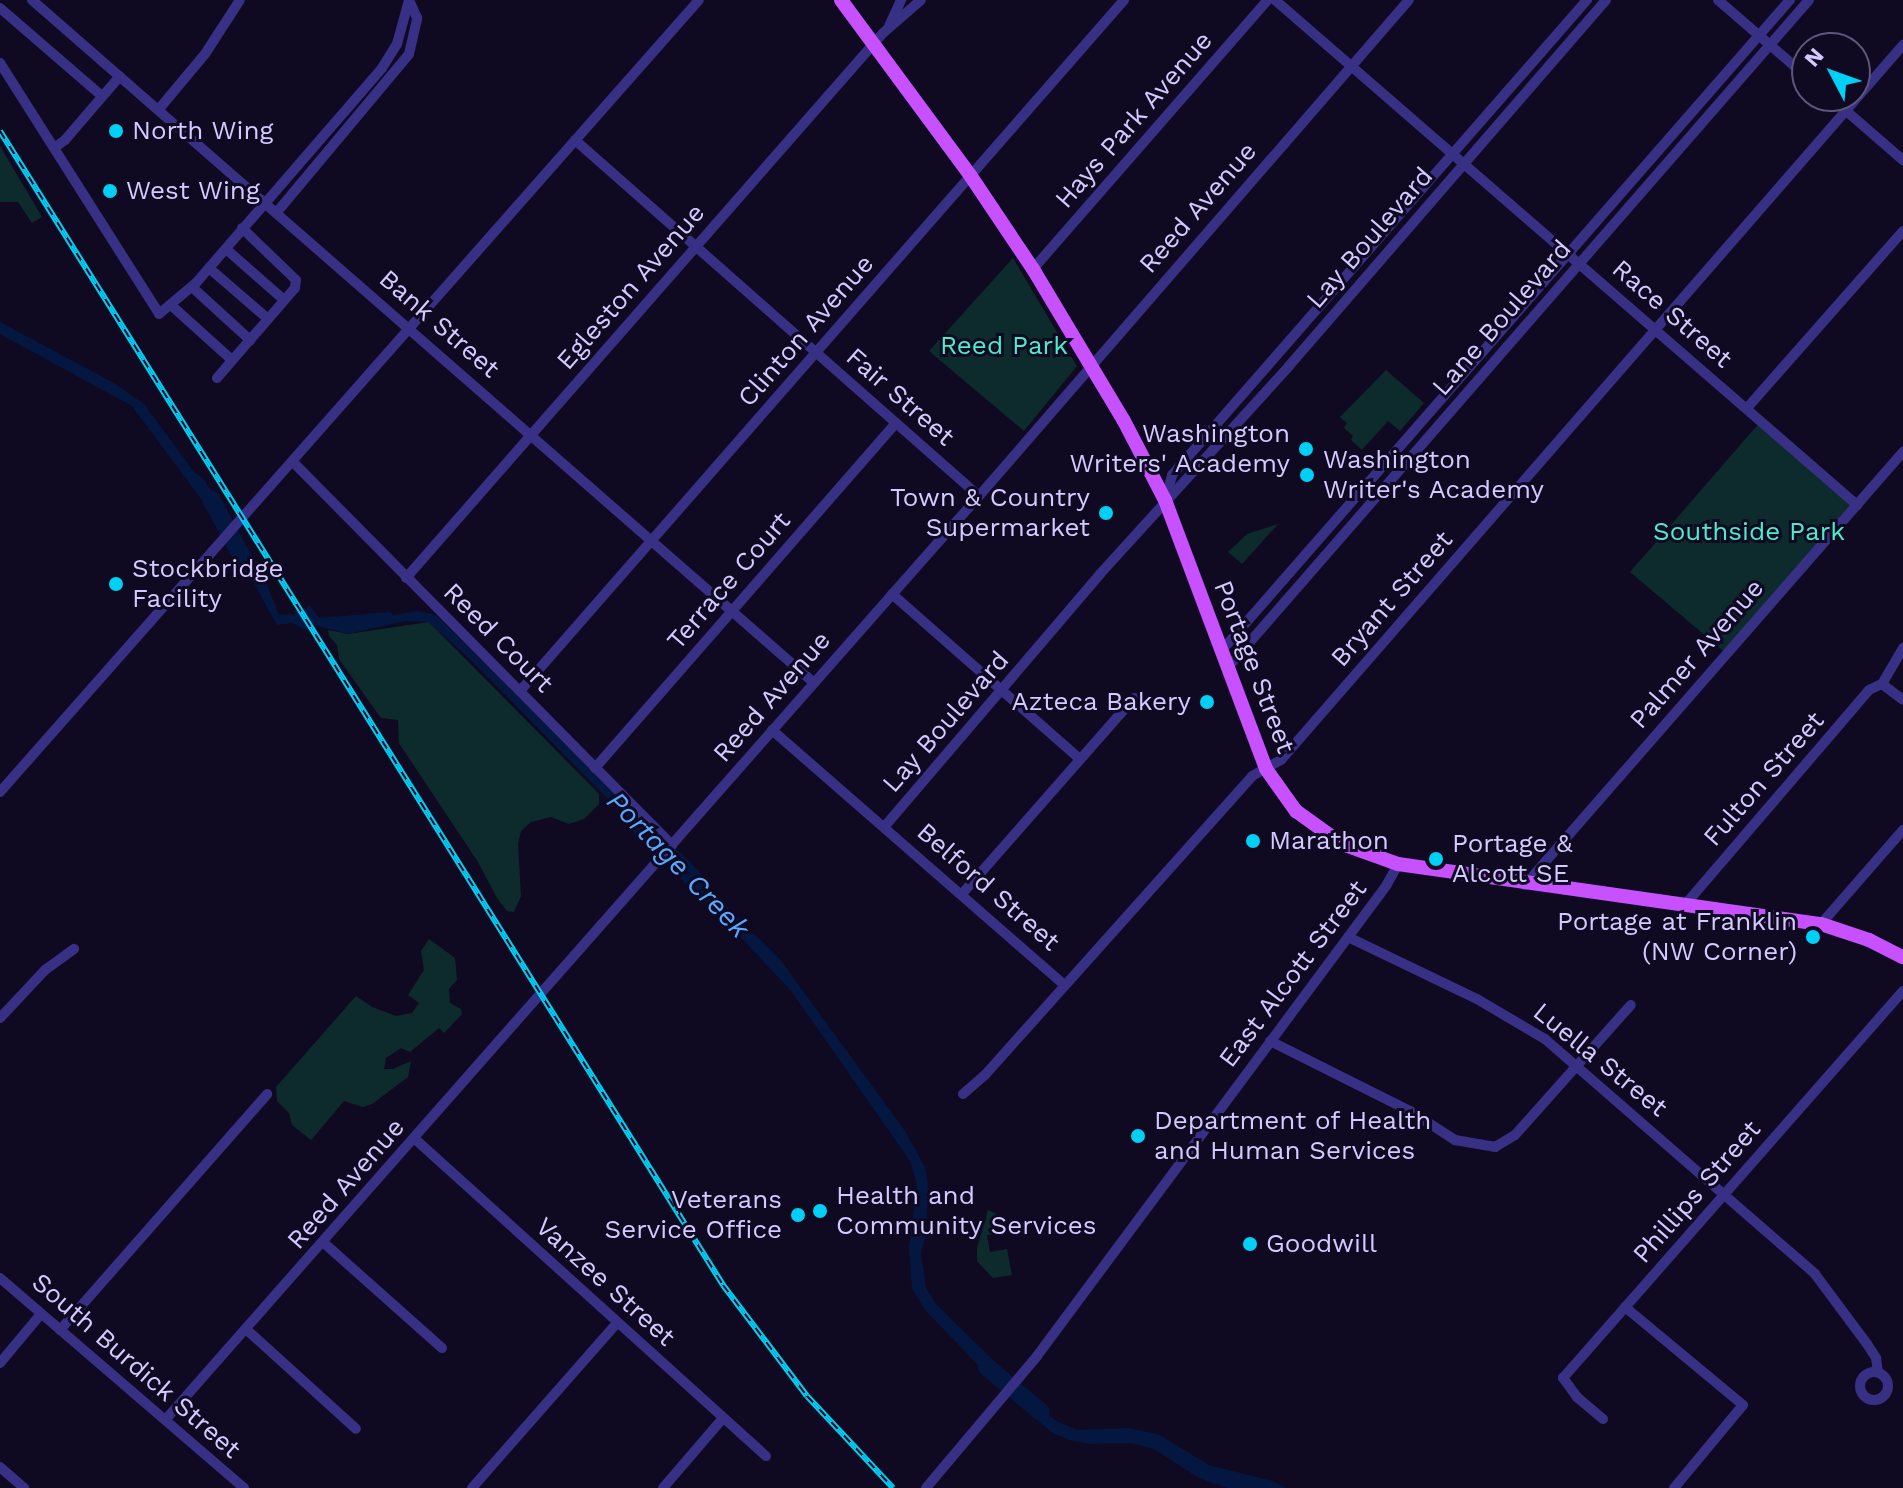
<!DOCTYPE html>
<style>
body{margin:0}
#map{position:relative;width:1903px;height:1488px;overflow:hidden;background:#0f0a21;font-family:"Work Sans",sans-serif}
div>[style]{position:absolute}
.green>*{inset:0;background:#0d2b2c}
.water>*{inset:0;background:#041741}
.river>*{height:18px;margin:-9px;padding:0 9px;transform-origin:9px;border-radius:9px;background:#041741}
.minor>*{height:10px;margin:-5px;padding:0 5px;transform-origin:5px;border-radius:5px;background:#383085}
.minor>.ring{margin:-5px;padding:0;box-sizing:content-box;background:none;border:10px solid #383085;border-radius:50%}
.major>*{height:14px;margin:-7px;padding:0 7px;transform-origin:7px;border-radius:7px;background:#c751ff}
.rail>*{height:6px;margin-top:-3px;transform-origin:0;background:repeating-linear-gradient(90deg,#0f0a21 0 9px,#00d0f5 0 18px);box-sizing:border-box;border-block:2px solid #00d0f5}
.dots>*{width:22px;height:22px;translate:-50% -50%;box-sizing:border-box;border:4px solid #0f0a21;border-radius:50%}
span{translate:-50% -50%;white-space:nowrap;text-align:center;line-height:1.15;-webkit-text-stroke:6px #0f0a21;paint-order:stroke}
.street-label{font-size:26px;color:#d3caff}
.poi-label{font-size:26px;color:#d3caff}
.left{translate:0 -50%;text-align:left}
.right{translate:-100% -50%;text-align:right}
.park-label{font-size:26px;color:#4aeccb}
.water-label{font-size:28px;color:#58a9ff;font-style:italic}
.north{position:absolute;left:1791px;top:32px;width:80px;height:80px;box-sizing:border-box;background:#0f0a21;border:2px solid #5d577a;border-radius:50%;rotate:311deg;font-size:22px;font-weight:700;line-height:32px;text-align:center;color:#d3caff}
.north::after{content:'';display:block;margin:auto;width:28px;height:36px;background:#00d0f5;clip-path:polygon(50% 0,100% 100%,50% 72%,0 100%)}
</style>
<div id="map">
<div class="green">
<i style="clip-path:polygon(0 146px,42px 217px,32px 223px,18px 202px,0 202px)"></i>
<i style="clip-path:polygon(1013px 258px,1077px 366px,1024px 431px,929px 351px)"></i>
<i style="clip-path:polygon(1386px 370px,1424px 403px,1400px 431px,1388px 421px,1362px 450px,1351px 440px,1353px 436px,1344px 428px,1347px 423px,1340px 417px)"></i>
<i style="clip-path:polygon(1761px 421px,1857px 505px,1727px 654px,1630px 572px)"></i>
<i style="clip-path:polygon(1278px 524px,1242px 564px,1228px 552px,1247px 534px)"></i>
<i style="clip-path:polygon(429px 622px,599px 794px,599px 804px,584px 819px,569px 824px,551px 817px,531px 822px,521px 831px,518px 844px,521px 896px,514px 912px,507px 911px,497px 898px,478px 862px,399px 743px,398px 720px,381px 718px,378px 714px,339px 659px,337px 645px,329px 636px,328px 630px,348px 634px)"></i>
<i style="clip-path:polygon(429px 939px,455px 958px,457px 980px,449px 989px,450px 1003px,461px 1009px,462px 1014px,444px 1033px,439px 1028px,410px 1052px,401px 1048px,386px 1058px,384px 1069px,393px 1069px,411px 1061px,408px 1077px,372px 1104px,363px 1107px,344px 1101px,311px 1140px,292px 1125px,289px 1113px,277px 1101px,276px 1087px,356px 996px,372px 1007px,396px 1016px,412px 1013px,419px 1003px,408px 995px,424px 970px,421px 951px)"></i>
<i style="clip-path:polygon(988px 1210px,1001px 1216px,1003px 1234px,987px 1235px,990px 1252px,1007px 1249px,1012px 1275px,993px 1278px,977px 1261px,977px 1248px)"></i>
</div>
<div class="water">
<i style="clip-path:polygon(0 322px,114px 383px,144px 404px,194px 472px,204px 479px,224px 517px,219px 523px,132px 406px,0 334px)"></i>
<i style="clip-path:polygon(243px 540px,261px 570px,279px 615px,294px 614px,310px 606px,319px 618px,390px 612px,393px 615px,418px 611px,436px 615px,658px 837px,652px 844px,474px 663px,429px 622px,405px 621px,348px 634px,314px 625px,306px 630px,292px 623px,277px 625px,235px 549px)"></i>
<i style="clip-path:polygon(679px 859px,779px 958px,905px 1131px,925px 1167px,928px 1184px,926px 1234px,921px 1254px,926px 1288px,935px 1303px,999px 1366px,1007px 1377px,999px 1387px,926px 1311px,912px 1289px,909px 1247px,917px 1185px,910px 1161px,792px 992px,674px 866px)"></i>
<i style="clip-path:polygon(1026px 1393px,1056px 1421px,1077px 1430px,1127px 1428px,1158px 1434px,1209px 1465px,1273px 1481px,1286px 1488px,1227px 1488px,1199px 1478px,1154px 1449px,1131px 1443px,1092px 1444px,1072px 1441px,1051px 1432px,1018px 1403px)"></i>
</div>
<div class="river">
<i style="left:211px;top:499px;width:78px;rotate:61.8deg"></i>
<i style="left:638px;top:824px;width:78px;rotate:44.5deg"></i>
<i style="left:987px;top:1367px;width:70px;rotate:39.8deg"></i>
</div>
<div class="minor">
<i style="left:32px;top:0;width:1038px;rotate:41.13deg"></i>
<i style="left:1275px;top:0;width:771px;rotate:40.95deg"></i>
<i style="left:1718px;top:0;width:118px;rotate:40.9deg"></i>
<i style="left:0;top:8px;width:135px;rotate:40.8deg"></i>
<i style="left:889px;top:26px;width:29px;rotate:-65deg"></i>
<i style="left:0;top:63px;width:297px;rotate:57.6deg"></i>
<i style="left:159px;top:314px;width:48px;rotate:-40deg"></i>
<i style="left:196px;top:283px;width:284px;rotate:-49.1deg"></i>
<i style="left:382px;top:68px;width:28px;rotate:-58deg"></i>
<i style="left:397px;top:44px;width:46px;rotate:-74.7deg"></i>
<i style="left:1829px;top:96px;width:98px;rotate:40.9deg"></i>
<i style="left:159px;top:109px;width:72px;rotate:-50.1deg"></i>
<i style="left:205px;top:54px;width:64px;rotate:-57.1deg"></i>
<i style="left:575px;top:140px;width:538px;rotate:41.39deg"></i>
<i style="left:54px;top:148px;width:14px;rotate:-36deg"></i>
<i style="left:65px;top:140px;width:84px;rotate:-49.3deg"></i>
<i style="left:277px;top:212px;width:206px;rotate:-50.1deg"></i>
<i style="left:409px;top:54px;width:37px;rotate:-77deg"></i>
<i style="left:417px;top:18px;width:20px;rotate:-114deg"></i>
<i style="left:226px;top:249px;width:77px;rotate:41.3deg"></i>
<i style="left:209px;top:268px;width:78px;rotate:40.8deg"></i>
<i style="left:1033px;top:269px;width:357px;rotate:-48.9deg"></i>
<i style="left:192px;top:287px;width:79px;rotate:42.4deg"></i>
<i style="left:172px;top:306px;width:81px;rotate:42deg"></i>
<i style="left:217px;top:378px;width:119px;rotate:-49.1deg"></i>
<i style="left:295px;top:288px;width:8px;rotate:-83deg"></i>
<i style="left:296px;top:280px;width:75px;rotate:-136.1deg"></i>
<i style="left:1747px;top:408px;width:236px;rotate:-48.6deg"></i>
<i style="left:293px;top:462px;width:539px;rotate:45.3deg"></i>
<i style="left:1165px;top:500px;width:26px;rotate:-74deg"></i>
<i style="left:1172px;top:475px;width:631px;rotate:-48.86deg"></i>
<i style="left:406px;top:578px;width:724px;rotate:-48.81deg"></i>
<i style="left:883px;top:33px;width:50px;rotate:-41deg"></i>
<i style="left:892px;top:594px;width:250px;rotate:41.3deg"></i>
<i style="left:1223px;top:649px;width:862px;rotate:-48.86deg"></i>
<i style="left:1229px;top:666px;width:883px;rotate:-48.95deg"></i>
<i style="left:1882px;top:684px;width:42px;rotate:-59.7deg"></i>
<i style="left:520px;top:691px;width:918px;rotate:-48.84deg"></i>
<i style="left:772px;top:730px;width:388px;rotate:41.1deg"></i>
<i style="left:595px;top:768px;width:458px;rotate:-48.9deg"></i>
<i style="left:0;top:792px;width:1056px;rotate:-48.57deg"></i>
<i style="left:885px;top:826px;width:331px;rotate:-49.5deg"></i>
<i style="left:1100px;top:574px;width:281px;rotate:-47.7deg"></i>
<i style="left:1289px;top:366px;width:484px;rotate:-49.1deg"></i>
<i style="left:1525px;top:885px;width:575px;rotate:-48.88deg"></i>
<i style="left:962px;top:894px;width:261px;rotate:-48.7deg"></i>
<i style="left:1684px;top:906px;width:284px;rotate:-49.4deg"></i>
<i style="left:1869px;top:690px;width:14px;rotate:-25deg"></i>
<i style="left:1882px;top:684px;width:26px;rotate:37deg"></i>
<i style="left:1821px;top:924px;width:125px;rotate:-48.9deg"></i>
<i style="left:1348px;top:937px;width:143px;rotate:25.7deg"></i>
<i style="left:1477px;top:999px;width:79px;rotate:30.5deg"></i>
<i style="left:1545px;top:1039px;width:358px;rotate:41deg"></i>
<i style="left:1815px;top:1274px;width:87px;rotate:53.4deg"></i>
<i style="left:1867px;top:1344px;width:17px;rotate:57deg"></i>
<i style="left:1876px;top:1358px;width:14px;rotate:82deg"></i>
<i style="left:0;top:1018px;width:66px;rotate:-46.8deg"></i>
<i style="left:45px;top:970px;width:36px;rotate:-36deg"></i>
<i style="left:1270px;top:1041px;width:157px;rotate:26.6deg"></i>
<i style="left:1410px;top:1111px;width:54px;rotate:32.8deg"></i>
<i style="left:1455px;top:1140px;width:41px;rotate:9.9deg"></i>
<i style="left:1495px;top:1147px;width:23px;rotate:-31deg"></i>
<i style="left:1515px;top:1135px;width:174px;rotate:-48.3deg"></i>
<i style="left:963px;top:1094px;width:29px;rotate:-41deg"></i>
<i style="left:985px;top:1075px;width:401px;rotate:-48.2deg"></i>
<i style="left:1252px;top:776px;width:33px;rotate:-29deg"></i>
<i style="left:1281px;top:760px;width:948px;rotate:-48.98deg"></i>
<i style="left:415px;top:1139px;width:473px;rotate:42.1deg"></i>
<i style="left:324px;top:1243px;width:158px;rotate:41.7deg"></i>
<i style="left:0;top:1278px;width:322px;rotate:40.7deg"></i>
<i style="left:1625px;top:1307px;width:153px;rotate:39.7deg"></i>
<i style="left:1743px;top:1405px;width:108px;rotate:129.7deg"></i>
<i style="left:60px;top:1330px;width:314px;rotate:-48.7deg"></i>
<i style="left:247px;top:1330px;width:147px;rotate:42.2deg"></i>
<i style="left:0;top:1363px;width:64px;rotate:-50.1deg"></i>
<i class="ring" style="left:1860px;top:1372px;width:18px;height:18px"></i>
<i style="left:166px;top:1419px;width:1230px;rotate:-48.63deg"></i>
<i style="left:979px;top:496px;width:656px;rotate:-49.08deg"></i>
<i style="left:1603px;top:1419px;width:34px;rotate:-140deg"></i>
<i style="left:1577px;top:1397px;width:24px;rotate:-126deg"></i>
<i style="left:1563px;top:1378px;width:515px;rotate:-48.7deg"></i>
<i style="left:0;top:1467px;width:32px;rotate:41deg"></i>
<i style="left:472px;top:1488px;width:220px;rotate:-48.7deg"></i>
<i style="left:663px;top:1488px;width:92px;rotate:-49.4deg"></i>
<i style="left:926px;top:1488px;width:172px;rotate:-49.9deg"></i>
<i style="left:1037px;top:1356px;width:585px;rotate:-53.4deg"></i>
<i style="left:1386px;top:886px;width:25px;rotate:-61deg"></i>
</div>
<div class="major">
<i style="left:841px;top:0;width:217px;rotate:53.6deg"></i>
<i style="left:970px;top:175px;width:113px;rotate:56.2deg"></i>
<i style="left:1033px;top:269px;width:177px;rotate:59.1deg"></i>
<i style="left:1124px;top:421px;width:89px;rotate:62.6deg"></i>
<i style="left:1165px;top:500px;width:287px;rotate:69.4deg"></i>
<i style="left:1266px;top:769px;width:52px;rotate:54.5deg"></i>
<i style="left:1296px;top:811px;width:57px;rotate:35.7deg"></i>
<i style="left:1342px;top:844px;width:59px;rotate:19.7deg"></i>
<i style="left:1398px;top:864px;width:427px;rotate:8.1deg"></i>
<i style="left:1821px;top:924px;width:51px;rotate:18.4deg"></i>
<i style="left:1869px;top:940px;width:38px;rotate:27deg"></i>
</div>
<div class="rail">
<i style="left:0;top:131px;width:1362px;rotate:57.93deg"></i>
<i style="left:723px;top:1285px;width:139px;rotate:52.9deg"></i>
<i style="left:807px;top:1396px;width:126px;rotate:46.9deg"></i>
</div>
<div class="dots">
<i style="left:116px;top:131px;background:#00d0f5"></i>
<i style="left:110px;top:191px;background:#00d0f5"></i>
<i style="left:1306px;top:449px;background:#00d0f5"></i>
<i style="left:1307px;top:475px;background:#00d0f5"></i>
<i style="left:1106px;top:513px;background:#00d0f5"></i>
<i style="left:116px;top:584px;background:#00d0f5"></i>
<i style="left:1207px;top:702px;background:#00d0f5"></i>
<i style="left:1253px;top:841px;background:#00d0f5"></i>
<i style="left:1436px;top:859px;background:#00d0f5"></i>
<i style="left:1813px;top:937px;background:#00d0f5"></i>
<i style="left:1138px;top:1136px;background:#00d0f5"></i>
<i style="left:820px;top:1211px;background:#00d0f5"></i>
<i style="left:798px;top:1215px;background:#00d0f5"></i>
<i style="left:1250px;top:1244px;background:#00d0f5"></i>
</div>
<div class="street-label">
<span style="left:1134px;top:120px;rotate:-49deg">Hays Park Avenue</span>
<span style="left:1198px;top:208px;rotate:-49deg">Reed Avenue</span>
<span style="left:1370px;top:238px;rotate:-49deg">Lay Boulevard</span>
<span style="left:631px;top:287px;rotate:-49deg">Egleston Avenue</span>
<span style="left:1672px;top:314px;rotate:41deg">Race Street</span>
<span style="left:1502px;top:318px;rotate:-49deg">Lane Boulevard</span>
<span style="left:439px;top:324px;rotate:41deg">Bank Street</span>
<span style="left:806px;top:331px;rotate:-49deg">Clinton Avenue</span>
<span style="left:900px;top:397px;rotate:41deg">Fair Street</span>
<span style="left:729px;top:581px;rotate:-49deg">Terrace Court</span>
<span style="left:1392px;top:599px;rotate:-49deg">Bryant Street</span>
<span style="left:498px;top:638px;rotate:45deg">Reed Court</span>
<span style="left:1697px;top:654px;rotate:-49deg">Palmer Avenue</span>
<span style="left:1254px;top:667px;rotate:69deg">Portage Street</span>
<span style="left:772px;top:697px;rotate:-49deg">Reed Avenue</span>
<span style="left:946px;top:722px;rotate:-49deg">Lay Boulevard</span>
<span style="left:1764px;top:779px;rotate:-49deg">Fulton Street</span>
<span style="left:988px;top:887px;rotate:41deg">Belford Street</span>
<span style="left:1293px;top:974px;rotate:-53deg">East Alcott Street</span>
<span style="left:1600px;top:1060px;rotate:39deg">Luella Street</span>
<span style="left:346px;top:1184px;rotate:-49deg">Reed Avenue</span>
<span style="left:1697px;top:1192px;rotate:-49deg">Phillips Street</span>
<span style="left:605px;top:1282px;rotate:42deg">Vanzee Street</span>
<span style="left:136px;top:1366px;rotate:41deg">South Burdick Street</span>
</div>
<div class="poi-label">
<span class="left" style="left:132px;top:131px">North Wing</span>
<span class="left" style="left:126px;top:191px">West Wing</span>
<span class="right" style="left:1290px;top:449px">Washington<br>Writers' Academy</span>
<span class="left" style="left:1323px;top:475px">Washington<br>Writer's Academy</span>
<span class="right" style="left:1090px;top:513px">Town &amp; Country<br>Supermarket</span>
<span class="left" style="left:132px;top:584px">Stockbridge<br>Facility</span>
<span class="right" style="left:1191px;top:702px">Azteca Bakery</span>
<span class="left" style="left:1269px;top:841px">Marathon</span>
<span class="left" style="left:1452px;top:859px">Portage &amp;<br>Alcott SE</span>
<span class="right" style="left:1797px;top:937px">Portage at Franklin<br>(NW Corner)</span>
<span class="left" style="left:1154px;top:1136px">Department of Health<br>and Human Services</span>
<span class="left" style="left:836px;top:1211px">Health and<br>Community Services</span>
<span class="right" style="left:782px;top:1215px">Veterans<br>Service Office</span>
<span class="left" style="left:1266px;top:1244px">Goodwill</span>
</div>
<div class="park-label">
<span style="left:1004px;top:346px">Reed Park</span>
<span style="left:1749px;top:532px">Southside Park</span>
</div>
<div class="water-label">
<span style="left:678px;top:865px;rotate:46deg">Portage Creek</span>
</div>
<div class="north">N</div>
</div>
